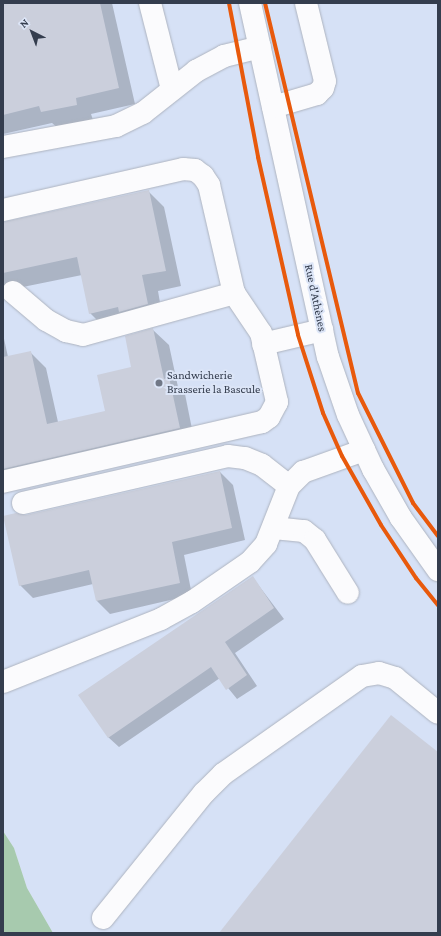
<!DOCTYPE html>
<meta charset="utf-8">
<style>
body{margin:0}
#map{position:relative;width:441px;height:936px;overflow:hidden;background:#e2e7f1;font-family:"Crimson Pro",serif}
div>[style]{position:absolute}
.built>*{inset:0;background:#d6e1f6}
.forest>*{inset:0;background:#a7caae}
.shadow>*{inset:0;background:#0003}
.building>*{inset:0;background:#cbcfdc}
.roads{filter:drop-shadow(0 0 1px #adb3bf) drop-shadow(0 0 1px #adb3bf)}
.minor>*{height:22px;margin:-11px;padding:0 11px;transform-origin:11px;border-radius:11px;background:#fbfbfd}
.cycleway>*{height:4px;margin:-2px;padding:0 2px;transform-origin:2px;border-radius:2px;background:#e8590c}
.dots>*{width:11px;height:11px;translate:-50% -50%;box-sizing:border-box;border:2px solid #dce5f7;border-radius:50%}
span{translate:-50% -50%;white-space:nowrap;text-align:center;line-height:1.15;-webkit-text-stroke:4px #dce5f7;paint-order:stroke}
.street-label{font-size:12px;color:#343d4e}
.poi-label{font-size:12px;color:#343d4e}
.left{translate:0 -50%;text-align:left}
.frame{position:absolute;inset:0;border:4px solid #343d4e;pointer-events:none}
.north{position:absolute;left:12px;top:12px;width:40px;height:40px;-webkit-text-stroke:3px #dce5f7;paint-order:stroke;rotate:318deg;font-size:11px;font-weight:700;line-height:16px;text-align:center;color:#343d4e}
.north::after{content:'';display:block;margin:auto;width:14px;height:18px;background:#343d4e;clip-path:polygon(50% 0,100% 100%,50% 72%,0 100%)}
</style>
<div id="map">
<div class="built">
<i style="clip-path:polygon(3px 3px,438px 3px,438px 933px,53px 933px,27px 888px,14px 848px,3px 831px)"></i>
</div>
<div class="forest">
<i style="clip-path:polygon(3px 831px,14px 848px,27px 888px,53px 933px,3px 933px)"></i>
</div>
<div class="shadow">
<i style="clip-path:polygon(3px 3px,112px 3px,135px 104px,91px 114px,93px 120px,58px 128px,52px 123px,3px 134px)"></i>
<i style="clip-path:polygon(148px 191px,164px 207px,181px 286px,158px 291px,163px 320px,106px 329px,90px 313px,82px 275px,3px 291px,3px 223px)"></i>
<i style="clip-path:polygon(153px 330px,169px 345px,178px 387px,185px 394px,195px 444px,3px 491px,3px 334px,8px 357px,30px 352px,46px 368px,58px 422px,106px 412px)"></i>
<i style="clip-path:polygon(220px 472px,233px 485px,245px 540px,184px 555px,192px 595px,110px 614px,97px 601px,93px 584px,33px 598px,20px 585px,26px 516px)"></i>
<i style="clip-path:polygon(253px 578px,284px 619px,235px 653px,257px 686px,237px 699px,220px 678px,119px 747px,108px 737px)"></i>
</div>
<div class="building">
<i style="clip-path:polygon(3px 3px,100px 3px,119px 88px,76px 98px,77px 105px,41px 112px,39px 106px,3px 115px)"></i>
<i style="clip-path:polygon(149px 190px,166px 271px,142px 275px,148px 304px,119px 312px,118px 307px,89px 314px,77px 257px,3px 273px,3px 222px)"></i>
<i style="clip-path:polygon(153px 328px,164px 379px,169px 377px,180px 428px,3px 469px,3px 357px,31px 351px,47px 424px,105px 411px,97px 375px,131px 367px,125px 336px)"></i>
<i style="clip-path:polygon(220px 471px,232px 528px,172px 542px,180px 583px,96px 601px,89px 570px,19px 586px,3px 516px,16px 513px,26px 515px)"></i>
<i style="clip-path:polygon(253px 576px,274px 608px,225px 642px,247px 675px,226px 690px,211px 667px,108px 738px,78px 695px)"></i>
<i style="clip-path:polygon(391px 715px,438px 752px,438px 933px,219px 933px)"></i>
</div>
<div class="roads">
<div class="minor">
<i style="left:150px;top:3px;width:89px;rotate:75.7deg"></i>
<i style="left:250px;top:3px;width:362px;rotate:77.6deg"></i>
<i style="left:328px;top:357px;width:61px;rotate:71deg"></i>
<i style="left:348px;top:415px;width:60px;rotate:65.2deg"></i>
<i style="left:373px;top:469px;width:56px;rotate:60.3deg"></i>
<i style="left:401px;top:518px;width:64px;rotate:54.6deg"></i>
<i style="left:273px;top:107px;width:46px;rotate:-16.5deg"></i>
<i style="left:317px;top:94px;width:8px;rotate:-45deg"></i>
<i style="left:323px;top:88px;width:7px;rotate:-74deg"></i>
<i style="left:325px;top:81px;width:80px;rotate:-103.7deg"></i>
<i style="left:3px;top:147px;width:115px;rotate:-10.5deg"></i>
<i style="left:116px;top:126px;width:30px;rotate:-26deg"></i>
<i style="left:143px;top:113px;width:68px;rotate:-38.4deg"></i>
<i style="left:196px;top:71px;width:32px;rotate:-28deg"></i>
<i style="left:224px;top:56px;width:37px;rotate:-14deg"></i>
<i style="left:3px;top:210px;width:185px;rotate:-12.8deg"></i>
<i style="left:183px;top:169px;width:12px;rotate:5deg"></i>
<i style="left:195px;top:170px;width:10px;rotate:37deg"></i>
<i style="left:203px;top:176px;width:11px;rotate:56deg"></i>
<i style="left:209px;top:185px;width:111px;rotate:77deg"></i>
<i style="left:234px;top:293px;width:48px;rotate:56deg"></i>
<i style="left:261px;top:333px;width:71px;rotate:76.9deg"></i>
<i style="left:277px;top:402px;width:17px;rotate:118deg"></i>
<i style="left:269px;top:417px;width:9px;rotate:144deg"></i>
<i style="left:262px;top:422px;width:266px;rotate:167deg"></i>
<i style="left:13px;top:292px;width:43px;rotate:40.3deg"></i>
<i style="left:46px;top:320px;width:23px;rotate:29deg"></i>
<i style="left:66px;top:331px;width:17px;rotate:13deg"></i>
<i style="left:83px;top:335px;width:157px;rotate:-15.5deg"></i>
<i style="left:263px;top:344px;width:61px;rotate:-13.3deg"></i>
<i style="left:23px;top:503px;width:210px;rotate:-12.9deg"></i>
<i style="left:228px;top:456px;width:17px;rotate:7deg"></i>
<i style="left:245px;top:458px;width:18px;rotate:22deg"></i>
<i style="left:262px;top:465px;width:34px;rotate:38deg"></i>
<i style="left:274px;top:528px;width:30px;rotate:6deg"></i>
<i style="left:304px;top:531px;width:14px;rotate:39deg"></i>
<i style="left:315px;top:540px;width:62px;rotate:58.1deg"></i>
<i style="left:3px;top:682px;width:170px;rotate:-21.7deg"></i>
<i style="left:161px;top:619px;width:35px;rotate:-29deg"></i>
<i style="left:192px;top:602px;width:70px;rotate:-34.6deg"></i>
<i style="left:250px;top:562px;width:24px;rotate:-48deg"></i>
<i style="left:266px;top:544px;width:62px;rotate:-68.4deg"></i>
<i style="left:289px;top:486px;width:20px;rotate:-45deg"></i>
<i style="left:303px;top:472px;width:65px;rotate:-19.8deg"></i>
<i style="left:103px;top:918px;width:161px;rotate:-51.1deg"></i>
<i style="left:204px;top:793px;width:27px;rotate:-45deg"></i>
<i style="left:223px;top:774px;width:170px;rotate:-35.2deg"></i>
<i style="left:362px;top:676px;width:17px;rotate:-10deg"></i>
<i style="left:379px;top:673px;width:17px;rotate:17deg"></i>
<i style="left:395px;top:678px;width:55px;rotate:39.1deg"></i>
</div>
</div>
<div class="cycleway">
<i style="left:229px;top:3px;width:157px;rotate:79.3deg"></i>
<i style="left:258px;top:157px;width:182px;rotate:77.3deg"></i>
<i style="left:298px;top:335px;width:82px;rotate:72.2deg"></i>
<i style="left:323px;top:413px;width:47px;rotate:66.2deg"></i>
<i style="left:342px;top:456px;width:79px;rotate:60.5deg"></i>
<i style="left:381px;top:525px;width:64px;rotate:56.6deg"></i>
<i style="left:416px;top:578px;width:35px;rotate:51deg"></i>
<i style="left:265px;top:3px;width:401px;rotate:76.6deg"></i>
<i style="left:358px;top:393px;width:123px;rotate:63.4deg"></i>
<i style="left:413px;top:503px;width:41px;rotate:52.9deg"></i>
</div>
<div class="dots">
<i style="left:159px;top:383px;background:#717887"></i>
</div>
<div class="street-label">
<span style="left:315px;top:298px;rotate:78deg">Rue d'Athènes</span>
</div>
<div class="poi-label">
<span class="left" style="left:167px;top:383px">Sandwicherie<br>Brasserie la Bascule</span>
</div>
<div class="frame"></div>
<div class="north">N</div>
</div>
